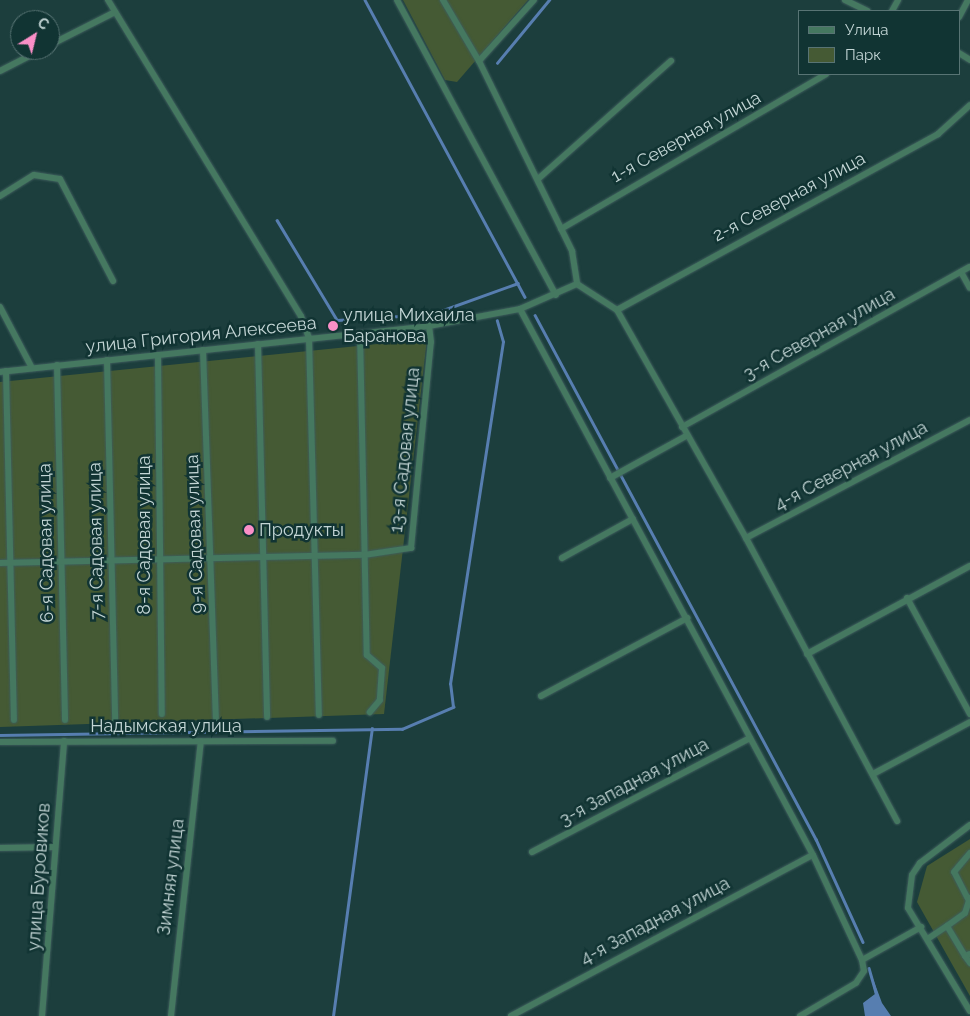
<!DOCTYPE html>
<meta charset="utf-8">
<style>
body{margin:0}
#map{position:relative;width:970px;height:1016px;overflow:hidden;background:#1c3e3d;font-family:Raleway,sans-serif}
div>[style]{position:absolute}
.green>*{inset:0;background:#455a34}
.water>*{inset:0;background:#577eb0}
.stream>*{height:2.5px;margin:-1.25px;padding:0 1.25px;transform-origin:1.25px;border-radius:1.25px;background:#577eb0}
.roads{filter:drop-shadow(0 0 1px #3d5c5b) drop-shadow(0 0 1px #3d5c5b)}
.street>*{height:6px;margin:-3px;padding:0 3px;transform-origin:3px;border-radius:3px;background:#457860}
.dots>*{width:14px;height:14px;translate:-50% -50%;box-sizing:border-box;border:2px solid #113433;border-radius:50%}
span{translate:-50% -50%;white-space:nowrap;text-align:center;line-height:1.15;-webkit-text-stroke:5px #113433;paint-order:stroke}
.street-label{font-size:18px;color:#c3d5d5}
.poi-label{font-size:18px;color:#c3d5d5}
.left{translate:0 -50%;text-align:left}
.legend{position:absolute;left:798px;top:10px;width:162px;height:65px;box-sizing:border-box;background:#113433;border:1px solid #587474;margin:0;padding:6px 9px;list-style:none;font-size:15px;color:#c3d5d5}
.legend li{display:flex;align-items:center;gap:10px;height:25px}
.legend b{width:25px;border:1px solid #587474}
.north{position:absolute;left:10px;top:10px;width:50px;height:50px;box-sizing:border-box;background:#113433;border:1px solid #587474;border-radius:50%;rotate:36deg;font-size:14px;font-weight:700;line-height:20px;text-align:center;color:#c3d5d5}
.north::after{content:'';display:block;margin:auto;width:18px;height:22px;background:#fa8fc7;clip-path:polygon(50% 0,100% 100%,50% 72%,0 100%)}
</style>
<div id="map">
<div class="green">
<i style="clip-path:polygon(403px 0,528px 0,457px 82px,445px 80px)"></i>
<i style="clip-path:polygon(427px 339px,384px 714px,0 727px,0 382px)"></i>
<i style="clip-path:polygon(970px 839px,970px 996px,917px 902px,927px 866px)"></i>
</div>
<div class="water">
<i style="clip-path:polygon(869px 968px,882px 1003px,891px 1016px,865px 1016px,863px 1003px,875px 994px)"></i>
</div>
<div class="stream">
<i style="left:365px;top:0;width:337px;rotate:61.7deg"></i>
<i style="left:497px;top:63px;width:82px;rotate:-50.5deg"></i>
<i style="left:277px;top:220px;width:117px;rotate:59deg"></i>
<i style="left:337px;top:320px;width:95px;rotate:-3.6deg"></i>
<i style="left:432px;top:314px;width:91px;rotate:-19.8deg"></i>
<i style="left:535px;top:315px;width:595px;rotate:61.8deg"></i>
<i style="left:816px;top:839px;width:113px;rotate:65.5deg"></i>
<i style="left:0;top:735px;width:402px;rotate:-0.9deg"></i>
<i style="left:402px;top:729px;width:56px;rotate:-23.3deg"></i>
<i style="left:453px;top:707px;width:23px;rotate:-97deg"></i>
<i style="left:450px;top:684px;width:346px;rotate:-81.2deg"></i>
<i style="left:503px;top:342px;width:22px;rotate:-106deg"></i>
<i style="left:869px;top:968px;width:26px;rotate:74deg"></i>
<i style="left:333px;top:1016px;width:290px;rotate:-82.3deg"></i>
</div>
<div class="roads">
<div class="street">
<i style="left:108px;top:0;width:370px;rotate:58.6deg"></i>
<i style="left:301px;top:316px;width:23px;rotate:70deg"></i>
<i style="left:309px;top:338px;width:377px;rotate:88.5deg"></i>
<i style="left:397px;top:0;width:335px;rotate:61.7deg"></i>
<i style="left:443px;top:0;width:71px;rotate:59.5deg"></i>
<i style="left:479px;top:61px;width:212px;rotate:63.9deg"></i>
<i style="left:572px;top:251px;width:33px;rotate:81deg"></i>
<i style="left:845px;top:0;width:25px;rotate:26deg"></i>
<i style="left:892px;top:11px;width:13px;rotate:-61deg"></i>
<i style="left:959px;top:17px;width:19px;rotate:-62deg"></i>
<i style="left:50px;top:45px;width:73px;rotate:-26.9deg"></i>
<i style="left:959px;top:53px;width:13px;rotate:32deg"></i>
<i style="left:479px;top:61px;width:82px;rotate:-48deg"></i>
<i style="left:0;top:71px;width:46px;rotate:-27.1deg"></i>
<i style="left:538px;top:179px;width:178px;rotate:-41.6deg"></i>
<i style="left:0;top:196px;width:40px;rotate:-32deg"></i>
<i style="left:34px;top:175px;width:26px;rotate:9deg"></i>
<i style="left:60px;top:179px;width:115px;rotate:62.5deg"></i>
<i style="left:561px;top:229px;width:307px;rotate:-30.3deg"></i>
<i style="left:961px;top:272px;width:18px;rotate:61deg"></i>
<i style="left:577px;top:284px;width:48px;rotate:33deg"></i>
<i style="left:617px;top:310px;width:262px;rotate:60.5deg"></i>
<i style="left:746px;top:538px;width:321px;rotate:61.9deg"></i>
<i style="left:0;top:307px;width:69px;rotate:62.3deg"></i>
<i style="left:520px;top:309px;width:620px;rotate:61.78deg"></i>
<i style="left:813px;top:855px;width:116px;rotate:65deg"></i>
<i style="left:862px;top:960px;width:11px;rotate:80deg"></i>
<i style="left:864px;top:971px;width:14px;rotate:124deg"></i>
<i style="left:856px;top:983px;width:65px;rotate:149.5deg"></i>
<i style="left:617px;top:310px;width:366px;rotate:-28.7deg"></i>
<i style="left:938px;top:134px;width:43px;rotate:-42.2deg"></i>
<i style="left:360px;top:333px;width:322px;rotate:88.8deg"></i>
<i style="left:367px;top:655px;width:20px;rotate:41deg"></i>
<i style="left:382px;top:668px;width:32px;rotate:94deg"></i>
<i style="left:380px;top:700px;width:16px;rotate:130deg"></i>
<i style="left:258px;top:344px;width:373px;rotate:88.6deg"></i>
<i style="left:203px;top:350px;width:368px;rotate:88deg"></i>
<i style="left:158px;top:355px;width:359px;rotate:89.4deg"></i>
<i style="left:107px;top:360px;width:361px;rotate:88.7deg"></i>
<i style="left:57px;top:365px;width:355px;rotate:88.7deg"></i>
<i style="left:6px;top:371px;width:349px;rotate:88.7deg"></i>
<i style="left:0;top:372px;width:431px;rotate:-6.1deg"></i>
<i style="left:429px;top:326px;width:93px;rotate:-10.6deg"></i>
<i style="left:520px;top:309px;width:62px;rotate:-23.7deg"></i>
<i style="left:682px;top:427px;width:329px;rotate:-29.1deg"></i>
<i style="left:610px;top:478px;width:87px;rotate:-28.9deg"></i>
<i style="left:746px;top:538px;width:253px;rotate:-27.8deg"></i>
<i style="left:562px;top:558px;width:81px;rotate:-28.8deg"></i>
<i style="left:0;top:563px;width:364px;rotate:-1.3deg"></i>
<i style="left:364px;top:555px;width:48px;rotate:-8.5deg"></i>
<i style="left:411px;top:548px;width:207px;rotate:-84.5deg"></i>
<i style="left:431px;top:342px;width:16px;rotate:-97deg"></i>
<i style="left:907px;top:598px;width:132px;rotate:61.5deg"></i>
<i style="left:807px;top:654px;width:185px;rotate:-28.4deg"></i>
<i style="left:541px;top:696px;width:166px;rotate:-28.1deg"></i>
<i style="left:0;top:742px;width:333px;rotate:-0.2deg"></i>
<i style="left:873px;top:774px;width:110px;rotate:-28.2deg"></i>
<i style="left:970px;top:825px;width:63px;rotate:142.8deg"></i>
<i style="left:920px;top:863px;width:14px;rotate:124deg"></i>
<i style="left:912px;top:875px;width:33px;rotate:97deg"></i>
<i style="left:908px;top:908px;width:120px;rotate:59deg"></i>
<i style="left:0;top:848px;width:54px;rotate:-1.1deg"></i>
<i style="left:532px;top:852px;width:246px;rotate:-27.6deg"></i>
<i style="left:968px;top:899px;width:30px;rotate:-117deg"></i>
<i style="left:954px;top:872px;width:25px;rotate:-50deg"></i>
<i style="left:947px;top:926px;width:22px;rotate:-36deg"></i>
<i style="left:965px;top:913px;width:16px;rotate:-72deg"></i>
<i style="left:929px;top:938px;width:22px;rotate:-34deg"></i>
<i style="left:947px;top:926px;width:35px;rotate:59deg"></i>
<i style="left:965px;top:956px;width:5px;rotate:-22deg"></i>
<i style="left:965px;top:956px;width:9px;rotate:54deg"></i>
<i style="left:862px;top:960px;width:68px;rotate:-29.2deg"></i>
<i style="left:42px;top:1016px;width:276px;rotate:-85.4deg"></i>
<i style="left:171px;top:1016px;width:276px;rotate:-83.8deg"></i>
<i style="left:511px;top:1016px;width:342px;rotate:-28.1deg"></i>
</div>
</div>
<div class="dots">
<i style="left:333px;top:326px;background:#fa8fc7"></i>
<i style="left:249px;top:530px;background:#fa8fc7"></i>
</div>
<div class="street-label">
<span style="left:686px;top:137px;rotate:-29deg">1-я Северная улица</span>
<span style="left:789px;top:197px;rotate:-28deg">2-я Северная улица</span>
<span style="left:819px;top:334px;rotate:-29deg">3-я Северная улица</span>
<span style="left:201px;top:335px;rotate:-6deg">улица Григория Алексеева</span>
<span style="left:405px;top:450px;rotate:-84deg">13-я Садовая улица</span>
<span style="left:851px;top:466px;rotate:-28deg">4-я Северная улица</span>
<span style="left:195px;top:534px;rotate:-92deg">9-я Садовая улица</span>
<span style="left:144px;top:535px;rotate:-90deg">8-я Садовая улица</span>
<span style="left:96px;top:541px;rotate:-91deg">7-я Садовая улица</span>
<span style="left:46px;top:543px;rotate:-91deg">6-я Садовая улица</span>
<span style="left:166px;top:726px">Надымская улица</span>
<span style="left:634px;top:782px;rotate:-28deg">3-я Западная улица</span>
<span style="left:39px;top:877px;rotate:-86deg">улица Буровиков</span>
<span style="left:171px;top:877px;rotate:-83deg">Зимняя улица</span>
<span style="left:655px;top:921px;rotate:-28deg">4-я Западная улица</span>
</div>
<div class="poi-label">
<span class="left" style="left:343px;top:326px">улица Михаила<br>Баранова</span>
<span class="left" style="left:259px;top:530px">Продукты</span>
</div>
<ul class="legend">
<li><b style="height:6px;background:#457860"></b>Улица</li>
<li><b style="height:14px;background:#455a34"></b>Парк</li>
</ul>
<div class="north">С</div>
</div>
